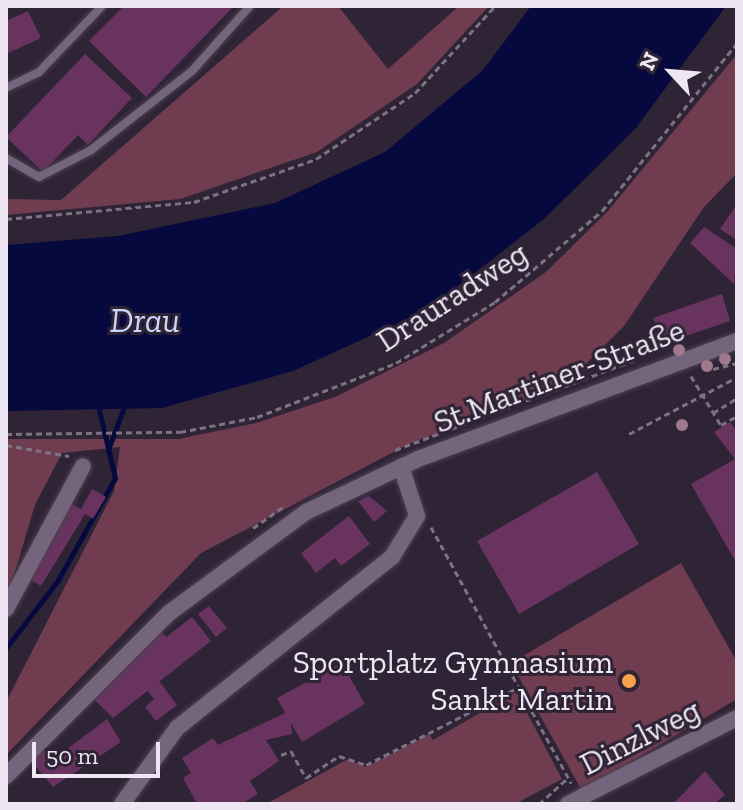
<!DOCTYPE html>
<meta charset="utf-8">
<style>
body{margin:0}
#map{position:relative;width:743px;height:810px;overflow:hidden;background:#2f2336;font-family:"Zilla Slab",serif}
div>[style]{position:absolute}
.green>*{inset:0;background:#703d50}
.water>*{inset:0;background:#06093e}
.stream>*{height:5px;margin:-2.5px;padding:0 2.5px;transform-origin:2.5px;border-radius:2.5px;background:#06093e}
.building>*{inset:0;background:#69335f}
.path>*{height:3px;margin-top:-1.5px;transform-origin:0;background:repeating-linear-gradient(90deg,#7c7283 0 6px,transparent 0 10px)}
.roads{filter:drop-shadow(0 0 2px #4b4050) drop-shadow(0 0 2px #4b4050)}
.lane>*{height:8px;margin:-4px;padding:0 4px;transform-origin:4px;border-radius:4px;background:#74657c}
.street>*{height:16px;margin:-8px;padding:0 8px;transform-origin:8px;border-radius:8px;background:#74657c}
.trees>*{width:12px;height:12px;margin:-6px;border-radius:50%;background:#a1798d}
.dots>*{width:22px;height:22px;translate:-50% -50%;box-sizing:border-box;border:4px solid #2f2336;border-radius:50%}
span{translate:-50% -50%;white-space:nowrap;text-align:center;line-height:1.15;-webkit-text-stroke:6px #2f2336;paint-order:stroke}
.street-label{font-size:32px;color:#eee6f3}
.poi-label{font-size:32px;color:#eee6f3}
.right{translate:-100% -50%;text-align:right}
.water-label{font-size:34px;color:#cad7fb;font-style:italic}
.frame{position:absolute;inset:0;border:8px solid #eee6f3;pointer-events:none}
.north{position:absolute;left:631px;top:32px;width:80px;height:80px;-webkit-text-stroke:6px #2f2336;paint-order:stroke;rotate:296deg;font-size:22px;font-weight:700;line-height:32px;text-align:center;color:#eee6f3}
.north::after{content:'';display:block;margin:auto;width:28px;height:36px;background:#eee6f3;clip-path:polygon(50% 0,100% 100%,50% 72%,0 100%)}
.scale{position:absolute;left:32px;top:742px;width:128px;height:36px;box-sizing:border-box;border:4px solid #eee6f3;border-top:0;padding-left:10px;font-size:24px;line-height:28px;white-space:nowrap;color:#eee6f3;-webkit-text-stroke:6px #2f2336;paint-order:stroke}
</style>
<div id="map">
<div class="green">
<i style="clip-path:polygon(338px 6px,388px 69px,459px 6px,489px 6px,417px 84px,317px 152px,180px 199px,6px 215px,6px 199px,61px 200px,281px 8px)"></i>
<i style="clip-path:polygon(737px 54px,737px 173px,704px 207px,624px 326px,567px 383px,411px 443px,201px 553px,6px 755px,6px 702px,114px 491px,120px 447px,62px 453px,35px 505px,6px 602px,6px 439px,178px 439px,256px 423px,335px 397px,444px 343px,546px 272px,608px 211px)"></i>
<i style="clip-path:polygon(681px 563px,737px 662px,737px 699px,582px 791px,511px 663px)"></i>
<i style="clip-path:polygon(516px 692px,562px 779px,515px 804px,266px 804px,348px 759px,366px 767px,429px 734px,433px 740px)"></i>
</div>
<div class="water">
<i style="clip-path:polygon(531px 6px,726px 6px,636px 128px,544px 219px,427px 310px,293px 371px,162px 408px,6px 411px,6px 245px,118px 236px,275px 203px,385px 152px,483px 70px)"></i>
</div>
<div class="stream">
<i style="left:108px;top:450px;width:46px;rotate:-69.6deg"></i>
<i style="left:6px;top:648px;width:86px;rotate:-52.6deg"></i>
<i style="left:58px;top:580px;width:117px;rotate:-60.8deg"></i>
<i style="left:115px;top:478px;width:70px;rotate:-103.2deg"></i>
</div>
<div class="building">
<i style="clip-path:polygon(124px 6px,234px 6px,146px 97px,89px 41px)"></i>
<i style="clip-path:polygon(28px 11px,41px 38px,6px 54px,6px 21px)"></i>
<i style="clip-path:polygon(85px 54px,132px 98px,88px 145px,78px 135px,43px 172px,6px 137px)"></i>
<i style="clip-path:polygon(737px 204px,737px 240px,720px 229px)"></i>
<i style="clip-path:polygon(704px 227px,737px 249px,734px 284px,690px 243px)"></i>
<i style="clip-path:polygon(722px 294px,730px 321px,662px 344px,653px 318px)"></i>
<i style="clip-path:polygon(730px 422px,737px 431px,737px 564px,691px 484px,735px 459px,714px 432px)"></i>
<i style="clip-path:polygon(597px 472px,639px 544px,519px 614px,477px 541px)"></i>
<i style="clip-path:polygon(92px 489px,106px 497px,93px 519px,85px 514px,41px 586px,24px 576px,66px 501px,81px 509px)"></i>
<i style="clip-path:polygon(369px 496px,387px 511px,374px 522px,358px 501px)"></i>
<i style="clip-path:polygon(349px 516px,370px 544px,341px 566px,335px 558px,316px 573px,301px 553px)"></i>
<i style="clip-path:polygon(209px 606px,227px 628px,216px 637px,198px 614px)"></i>
<i style="clip-path:polygon(192px 617px,211px 641px,113px 718px,90px 695px,159px 628px,166px 637px)"></i>
<i style="clip-path:polygon(342px 663px,365px 704px,302px 742px,291px 723px,292px 734px,266px 740px,279px 761px,250px 781px,258px 794px,241px 804px,197px 804px,183px 778px,191px 773px,182px 758px,213px 738px,218px 745px,285px 713px,277px 698px)"></i>
<i style="clip-path:polygon(159px 681px,177px 705px,156px 721px,145px 707px,154px 699px,147px 690px)"></i>
<i style="clip-path:polygon(107px 719px,121px 742px,53px 787px,30px 760px,46px 747px,54px 759px)"></i>
<i style="clip-path:polygon(705px 771px,725px 795px,714px 804px,673px 804px)"></i>
</div>
<div class="path">
<i style="left:6px;top:219px;width:189px;rotate:-5.2deg"></i>
<i style="left:194px;top:202px;width:129px;rotate:-19.4deg"></i>
<i style="left:316px;top:159px;width:119px;rotate:-33.7deg"></i>
<i style="left:415px;top:93px;width:118px;rotate:-47.4deg"></i>
<i style="left:713px;top:369px;width:25px;rotate:-14deg"></i>
<i style="left:691px;top:376px;width:60px;rotate:58.7deg"></i>
<i style="left:713px;top:413px;width:28px;rotate:-32deg"></i>
<i style="left:721px;top:425px;width:18px;rotate:-29deg"></i>
<i style="left:6px;top:434px;width:174px;rotate:-0.7deg"></i>
<i style="left:180px;top:432px;width:78px;rotate:-11deg"></i>
<i style="left:257px;top:417px;width:149px;rotate:-21.2deg"></i>
<i style="left:396px;top:363px;width:116px;rotate:-31.6deg"></i>
<i style="left:495px;top:302px;width:140px;rotate:-40.4deg"></i>
<i style="left:602px;top:211px;width:216px;rotate:-51.2deg"></i>
<i style="left:629px;top:434px;width:122px;rotate:-27.8deg"></i>
<i style="left:6px;top:445px;width:64px;rotate:9.9deg"></i>
<i style="left:395px;top:450px;width:255px;rotate:-20.6deg"></i>
<i style="left:431px;top:527px;width:292px;rotate:61.3deg"></i>
<i style="left:253px;top:528px;width:40px;rotate:-34.9deg"></i>
<i style="left:281px;top:755px;width:11px;rotate:-22deg"></i>
<i style="left:291px;top:751px;width:31px;rotate:61deg"></i>
<i style="left:306px;top:778px;width:40px;rotate:-34deg"></i>
<i style="left:339px;top:756px;width:28px;rotate:18deg"></i>
<i style="left:366px;top:765px;width:172px;rotate:-27deg"></i>
<i style="left:539px;top:804px;width:39px;rotate:-42deg"></i>
</div>
<div class="roads">
<div class="lane">
<i style="left:6px;top:88px;width:37px;rotate:-26deg"></i>
<i style="left:39px;top:72px;width:91px;rotate:-46.3deg"></i>
<i style="left:6px;top:158px;width:38px;rotate:30deg"></i>
<i style="left:39px;top:177px;width:59px;rotate:-27.4deg"></i>
<i style="left:91px;top:150px;width:128px;rotate:-38deg"></i>
<i style="left:192px;top:71px;width:87px;rotate:-48.3deg"></i>
</div>
<div class="street">
<i style="left:6px;top:609px;width:162px;rotate:-61.7deg"></i>
<i style="left:6px;top:776px;width:231px;rotate:-45deg"></i>
<i style="left:169px;top:613px;width:170px;rotate:-36.4deg"></i>
<i style="left:306px;top:512px;width:124px;rotate:-25.3deg"></i>
<i style="left:418px;top:459px;width:340px;rotate:-20.3deg"></i>
<i style="left:122px;top:804px;width:94px;rotate:-54.1deg"></i>
<i style="left:177px;top:728px;width:275px;rotate:-38.5deg"></i>
<i style="left:392px;top:557px;width:48px;rotate:-58.6deg"></i>
<i style="left:417px;top:516px;width:52px;rotate:-107.7deg"></i>
<i style="left:568px;top:804px;width:190px;rotate:-27deg"></i>
</div>
</div>
<div class="trees">
<i style="left:679px;top:350px"></i>
<i style="left:725px;top:359px"></i>
<i style="left:707px;top:366px"></i>
<i style="left:682px;top:425px"></i>
</div>
<div class="dots">
<i style="left:629px;top:681px;background:#f8a14a"></i>
</div>
<div class="street-label">
<span style="left:452px;top:297px;rotate:-33deg">Drauradweg</span>
<span style="left:559px;top:376px;rotate:-21deg">St.Martiner-Straße</span>
<span style="left:640px;top:737px;rotate:-27deg">Dinzlweg</span>
</div>
<div class="poi-label">
<span class="right" style="left:613px;top:681px">Sportplatz Gymnasium<br>Sankt Martin</span>
</div>
<div class="water-label">
<span style="left:145px;top:321px">Drau</span>
</div>
<div class="frame"></div>
<div class="north">N</div>
<div class="scale">50 m</div>
</div>
